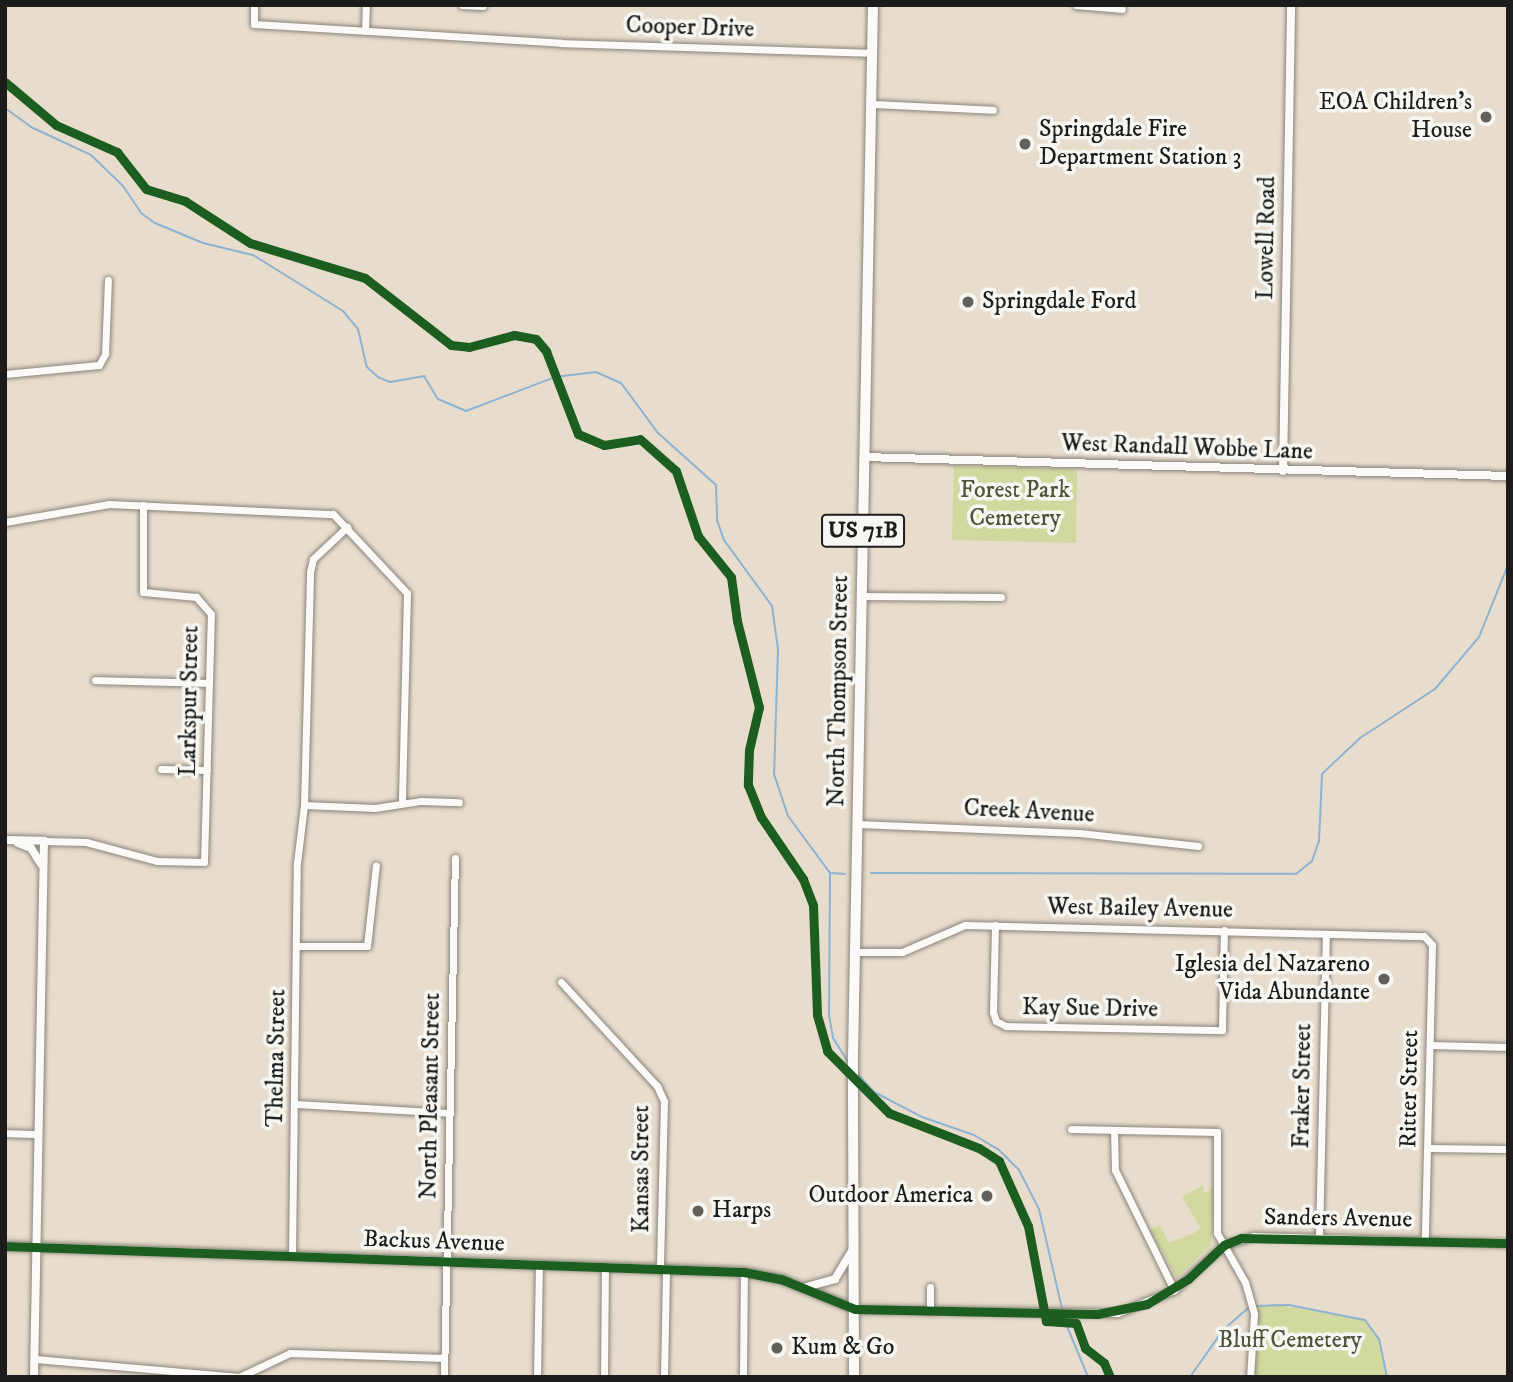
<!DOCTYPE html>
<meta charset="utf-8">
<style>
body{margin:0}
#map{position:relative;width:1513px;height:1382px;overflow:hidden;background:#e8ddcd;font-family:"IM FELL DW Pica",serif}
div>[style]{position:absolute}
.green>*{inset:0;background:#d1d99f}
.stream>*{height:2px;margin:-1px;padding:0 1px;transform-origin:1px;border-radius:1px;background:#8db3d3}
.roads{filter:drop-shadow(0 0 2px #88837a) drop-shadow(0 0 2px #88837a)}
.minor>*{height:7px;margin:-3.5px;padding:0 3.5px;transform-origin:3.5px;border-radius:3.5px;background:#fcfaf8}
.tertiary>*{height:8px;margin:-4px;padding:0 4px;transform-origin:4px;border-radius:4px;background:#fcfaf8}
.primary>*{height:10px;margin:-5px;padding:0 5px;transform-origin:5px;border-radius:5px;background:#fcfaf8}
.cycleway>*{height:9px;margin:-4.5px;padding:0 4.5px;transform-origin:4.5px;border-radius:4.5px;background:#1b5e20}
.dots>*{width:19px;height:19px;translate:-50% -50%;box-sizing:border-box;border:4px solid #f6f6f2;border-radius:50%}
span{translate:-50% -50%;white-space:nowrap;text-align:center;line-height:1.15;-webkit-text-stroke:7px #f6f6f2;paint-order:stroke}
.shield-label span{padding:2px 5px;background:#f6f6f2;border:2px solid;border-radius:5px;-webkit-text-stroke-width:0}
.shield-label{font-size:23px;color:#1c1c1c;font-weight:700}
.street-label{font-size:24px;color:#1c1c1c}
.poi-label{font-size:24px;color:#1c1c1c}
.right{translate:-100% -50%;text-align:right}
.left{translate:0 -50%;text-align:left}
.park-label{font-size:24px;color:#4d5438}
.frame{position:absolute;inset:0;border:7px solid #1c1c1c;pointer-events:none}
</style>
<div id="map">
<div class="green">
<i style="clip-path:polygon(954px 466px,1077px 469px,1076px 543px,952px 540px)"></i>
<i style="clip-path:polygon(1203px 1185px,1203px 1192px,1209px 1192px,1213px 1185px,1211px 1245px,1177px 1278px,1150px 1230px,1160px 1225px,1169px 1243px,1194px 1233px,1200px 1227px,1182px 1197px)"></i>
<i style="clip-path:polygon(1273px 1304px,1365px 1320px,1379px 1339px,1387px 1377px,1250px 1377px,1252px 1307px)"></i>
</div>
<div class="stream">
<i style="left:5px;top:108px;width:32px;rotate:36deg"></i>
<i style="left:31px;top:127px;width:66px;rotate:25deg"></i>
<i style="left:91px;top:155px;width:45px;rotate:44.1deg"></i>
<i style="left:123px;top:186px;width:32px;rotate:56deg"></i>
<i style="left:141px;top:213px;width:17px;rotate:36deg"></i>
<i style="left:155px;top:223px;width:52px;rotate:22.6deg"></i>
<i style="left:203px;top:243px;width:51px;rotate:13.5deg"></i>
<i style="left:253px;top:255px;width:106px;rotate:31.9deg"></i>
<i style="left:343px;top:311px;width:23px;rotate:50deg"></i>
<i style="left:358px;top:329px;width:39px;rotate:77deg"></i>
<i style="left:367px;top:367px;width:15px;rotate:42deg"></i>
<i style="left:378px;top:377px;width:13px;rotate:23deg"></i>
<i style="left:390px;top:382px;width:35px;rotate:-10deg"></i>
<i style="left:424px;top:376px;width:27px;rotate:59deg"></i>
<i style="left:438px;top:399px;width:30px;rotate:23deg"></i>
<i style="left:466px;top:411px;width:95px;rotate:-20.9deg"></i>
<i style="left:555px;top:377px;width:41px;rotate:-7deg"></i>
<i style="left:596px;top:372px;width:27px;rotate:24deg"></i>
<i style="left:621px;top:383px;width:62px;rotate:53.5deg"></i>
<i style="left:658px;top:433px;width:78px;rotate:41.9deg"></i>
<i style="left:716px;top:485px;width:35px;rotate:88deg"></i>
<i style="left:717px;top:520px;width:21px;rotate:71deg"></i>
<i style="left:724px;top:540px;width:82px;rotate:54deg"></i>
<i style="left:772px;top:606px;width:43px;rotate:82.1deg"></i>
<i style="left:778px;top:649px;width:125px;rotate:91.8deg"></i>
<i style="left:774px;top:774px;width:44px;rotate:71.6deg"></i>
<i style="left:788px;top:816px;width:71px;rotate:53.6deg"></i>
<i style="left:830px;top:873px;width:142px;rotate:90.4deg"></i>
<i style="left:829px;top:1015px;width:23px;rotate:80deg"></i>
<i style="left:833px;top:1038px;width:31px;rotate:58deg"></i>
<i style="left:832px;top:873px;width:13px;rotate:4deg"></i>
<i style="left:871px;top:873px;width:425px;rotate:0.1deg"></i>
<i style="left:1296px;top:874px;width:21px;rotate:-39deg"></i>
<i style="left:1312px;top:861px;width:21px;rotate:-71deg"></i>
<i style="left:1319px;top:841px;width:67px;rotate:-87.4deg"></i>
<i style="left:1322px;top:774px;width:52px;rotate:-43.5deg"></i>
<i style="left:1360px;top:738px;width:90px;rotate:-33.2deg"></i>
<i style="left:1435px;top:689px;width:68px;rotate:-49.8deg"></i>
<i style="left:1479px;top:637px;width:78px;rotate:-68.1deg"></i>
<i style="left:857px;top:1073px;width:25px;rotate:48deg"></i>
<i style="left:874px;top:1092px;width:54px;rotate:27.5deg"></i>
<i style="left:922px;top:1117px;width:55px;rotate:19.1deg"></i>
<i style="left:974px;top:1135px;width:29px;rotate:31deg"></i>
<i style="left:999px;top:1150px;width:28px;rotate:45deg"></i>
<i style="left:1019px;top:1170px;width:44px;rotate:62.9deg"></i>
<i style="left:1039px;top:1209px;width:103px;rotate:77deg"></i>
<i style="left:1257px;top:1306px;width:32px;rotate:-2deg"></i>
<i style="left:1289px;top:1305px;width:77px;rotate:11.2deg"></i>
<i style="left:1365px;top:1320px;width:24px;rotate:54deg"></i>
<i style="left:1379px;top:1339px;width:39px;rotate:78deg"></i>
<i style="left:1064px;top:1319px;width:63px;rotate:67.5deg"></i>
<i style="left:1190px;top:1377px;width:57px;rotate:-54.9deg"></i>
<i style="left:1223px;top:1330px;width:33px;rotate:-41deg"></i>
</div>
<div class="roads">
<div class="minor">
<i style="left:254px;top:5px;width:19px;rotate:90deg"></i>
<i style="left:254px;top:24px;width:308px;rotate:3.5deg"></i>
<i style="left:561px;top:43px;width:311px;rotate:1.8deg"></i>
<i style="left:462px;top:5px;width:21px;rotate:3deg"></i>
<i style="left:1076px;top:5px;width:46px;rotate:5deg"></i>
<i style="left:365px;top:31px;width:26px;rotate:-88deg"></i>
<i style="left:872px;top:104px;width:121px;rotate:2.8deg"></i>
<i style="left:5px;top:374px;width:94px;rotate:-5.5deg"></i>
<i style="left:99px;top:365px;width:13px;rotate:-61deg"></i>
<i style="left:105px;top:354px;width:74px;rotate:-87.7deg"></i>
<i style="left:5px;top:522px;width:106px;rotate:-9.8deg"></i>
<i style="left:109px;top:504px;width:224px;rotate:2.6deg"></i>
<i style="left:333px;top:514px;width:108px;rotate:46.9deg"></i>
<i style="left:407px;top:593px;width:209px;rotate:91.4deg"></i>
<i style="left:861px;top:596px;width:140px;rotate:0.4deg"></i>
<i style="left:95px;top:680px;width:114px;rotate:1.5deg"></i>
<i style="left:161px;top:769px;width:46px;rotate:1.2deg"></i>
<i style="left:304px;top:805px;width:71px;rotate:2.4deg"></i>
<i style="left:375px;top:808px;width:47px;rotate:-8.7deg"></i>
<i style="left:421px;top:801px;width:38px;rotate:2deg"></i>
<i style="left:857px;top:824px;width:222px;rotate:2.3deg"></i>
<i style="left:1079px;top:833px;width:120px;rotate:6.2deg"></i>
<i style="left:44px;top:841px;width:42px;rotate:1.4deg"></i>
<i style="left:86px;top:842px;width:73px;rotate:15deg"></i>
<i style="left:157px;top:861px;width:47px;rotate:1.2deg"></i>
<i style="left:204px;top:862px;width:248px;rotate:-88.4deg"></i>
<i style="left:211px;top:614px;width:23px;rotate:-131deg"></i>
<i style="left:196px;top:597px;width:53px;rotate:-174.6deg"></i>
<i style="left:143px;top:592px;width:87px;rotate:-90deg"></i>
<i style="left:995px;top:925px;width:87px;rotate:91.3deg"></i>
<i style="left:993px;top:1012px;width:9px;rotate:72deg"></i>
<i style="left:996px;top:1021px;width:11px;rotate:27deg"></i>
<i style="left:1006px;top:1026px;width:216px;rotate:1.1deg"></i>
<i style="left:1222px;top:1030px;width:100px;rotate:-88.9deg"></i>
<i style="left:299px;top:946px;width:68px"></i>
<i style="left:367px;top:946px;width:81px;rotate:-83.7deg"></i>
<i style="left:855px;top:952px;width:47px"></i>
<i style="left:902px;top:952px;width:69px;rotate:-23.2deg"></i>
<i style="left:965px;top:925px;width:459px;rotate:1.4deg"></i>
<i style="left:1424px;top:936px;width:12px;rotate:48deg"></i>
<i style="left:1432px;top:945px;width:296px;rotate:91.4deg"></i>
<i style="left:561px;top:982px;width:142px;rotate:47.3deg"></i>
<i style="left:657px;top:1086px;width:17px;rotate:65deg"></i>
<i style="left:664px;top:1101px;width:169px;rotate:91.4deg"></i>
<i style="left:1430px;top:1045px;width:78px;rotate:1.5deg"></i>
<i style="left:295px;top:1104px;width:155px;rotate:3.3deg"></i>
<i style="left:1071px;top:1129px;width:146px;rotate:1.2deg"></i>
<i style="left:1217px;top:1132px;width:101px;rotate:90deg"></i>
<i style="left:1217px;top:1233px;width:56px;rotate:60.3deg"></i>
<i style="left:1245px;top:1282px;width:33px;rotate:74deg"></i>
<i style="left:1254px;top:1314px;width:63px;rotate:93.6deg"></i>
<i style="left:1114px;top:1130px;width:40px;rotate:88.6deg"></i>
<i style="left:1115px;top:1170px;width:134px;rotate:63.8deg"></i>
<i style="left:5px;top:1133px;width:33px;rotate:2deg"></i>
<i style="left:1428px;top:1148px;width:76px;rotate:0.8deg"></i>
<i style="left:1319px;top:1238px;width:303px;rotate:-88.7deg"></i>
<i style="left:292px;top:1255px;width:392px;rotate:-89.3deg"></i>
<i style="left:297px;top:863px;width:58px;rotate:-83.1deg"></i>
<i style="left:304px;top:805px;width:233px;rotate:-88.5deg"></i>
<i style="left:310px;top:572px;width:13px;rotate:-77deg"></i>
<i style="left:313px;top:559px;width:47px;rotate:-43.3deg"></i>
<i style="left:855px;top:1309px;width:262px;rotate:0.9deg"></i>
<i style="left:1117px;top:1313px;width:61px;rotate:-22deg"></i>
<i style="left:1174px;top:1290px;width:67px;rotate:-42deg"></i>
<i style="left:1224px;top:1245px;width:31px;rotate:-17deg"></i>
<i style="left:1254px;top:1236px;width:254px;rotate:1.6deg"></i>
<i style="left:930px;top:1311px;width:24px;rotate:-90deg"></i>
<i style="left:35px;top:1359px;width:205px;rotate:5deg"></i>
<i style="left:239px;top:1377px;width:56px;rotate:-25.2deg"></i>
<i style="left:290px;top:1353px;width:154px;rotate:1.9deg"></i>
<i style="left:444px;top:1377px;width:519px;rotate:-88.79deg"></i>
<i style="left:537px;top:1377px;width:111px;rotate:-89deg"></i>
<i style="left:604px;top:1377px;width:109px;rotate:-89.5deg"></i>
<i style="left:664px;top:1377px;width:107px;rotate:-88.9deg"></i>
<i style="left:743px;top:1377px;width:105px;rotate:-89.5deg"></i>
</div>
<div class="tertiary">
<i style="left:864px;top:457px;width:644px;rotate:1.69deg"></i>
<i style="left:1283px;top:471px;width:466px;rotate:-89deg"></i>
<i style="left:5px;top:840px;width:39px;rotate:1deg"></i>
<i style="left:44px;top:841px;width:536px;rotate:91.07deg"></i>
<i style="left:18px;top:843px;width:14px;rotate:21deg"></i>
<i style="left:31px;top:848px;width:19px;rotate:58deg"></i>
<i style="left:5px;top:1246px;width:739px;rotate:2.01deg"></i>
<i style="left:744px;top:1272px;width:38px;rotate:11deg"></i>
<i style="left:781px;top:1279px;width:80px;rotate:22.1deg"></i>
<i style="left:806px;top:1287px;width:30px;rotate:-15deg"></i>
<i style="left:835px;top:1279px;width:33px;rotate:-59deg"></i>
</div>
<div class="primary">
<i style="left:854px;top:1377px;width:321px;rotate:-90.2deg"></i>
<i style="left:853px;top:1056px;width:1051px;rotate:-88.91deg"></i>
</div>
</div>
<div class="cycleway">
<i style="left:5px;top:82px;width:67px;rotate:40.1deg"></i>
<i style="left:56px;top:125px;width:67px;rotate:23.9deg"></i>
<i style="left:117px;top:152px;width:47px;rotate:51.9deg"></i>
<i style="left:146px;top:189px;width:41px;rotate:17.1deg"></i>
<i style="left:185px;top:201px;width:77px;rotate:32.9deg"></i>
<i style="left:250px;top:243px;width:120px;rotate:16.9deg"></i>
<i style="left:365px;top:278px;width:109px;rotate:37.9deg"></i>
<i style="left:451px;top:345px;width:18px;rotate:6deg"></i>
<i style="left:469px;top:347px;width:47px;rotate:-14.9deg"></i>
<i style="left:514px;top:335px;width:22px;rotate:10deg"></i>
<i style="left:536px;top:339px;width:16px;rotate:50deg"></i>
<i style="left:546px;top:351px;width:89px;rotate:68.9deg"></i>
<i style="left:578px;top:434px;width:28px;rotate:23deg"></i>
<i style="left:604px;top:445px;width:36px;rotate:-9deg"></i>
<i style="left:640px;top:439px;width:48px;rotate:41.6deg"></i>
<i style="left:676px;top:471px;width:69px;rotate:71.3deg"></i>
<i style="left:698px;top:536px;width:53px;rotate:51.2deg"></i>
<i style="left:731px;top:577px;width:44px;rotate:82.2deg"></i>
<i style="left:737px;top:621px;width:89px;rotate:75.7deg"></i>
<i style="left:759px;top:707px;width:44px;rotate:103.1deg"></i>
<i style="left:749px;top:750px;width:35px;rotate:92deg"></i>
<i style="left:748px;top:785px;width:35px;rotate:68deg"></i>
<i style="left:761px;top:817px;width:75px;rotate:55.9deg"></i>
<i style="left:803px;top:879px;width:28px;rotate:69deg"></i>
<i style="left:813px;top:905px;width:110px;rotate:87.9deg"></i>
<i style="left:817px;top:1015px;width:37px;rotate:74deg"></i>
<i style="left:827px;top:1051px;width:88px;rotate:45deg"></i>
<i style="left:889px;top:1113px;width:97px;rotate:21.3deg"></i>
<i style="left:979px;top:1148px;width:24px;rotate:33deg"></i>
<i style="left:999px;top:1161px;width:71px;rotate:66deg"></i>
<i style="left:1028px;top:1226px;width:97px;rotate:79.3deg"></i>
<i style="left:1046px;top:1321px;width:30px;rotate:4deg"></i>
<i style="left:1076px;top:1323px;width:27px;rotate:70deg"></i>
<i style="left:1085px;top:1348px;width:24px;rotate:38deg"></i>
<i style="left:1104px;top:1363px;width:15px;rotate:67deg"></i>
<i style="left:5px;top:1246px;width:739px;rotate:2.01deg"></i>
<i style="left:744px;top:1272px;width:38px;rotate:11deg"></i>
<i style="left:781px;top:1279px;width:80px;rotate:22.1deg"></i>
<i style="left:855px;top:1309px;width:242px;rotate:1.2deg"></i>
<i style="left:1097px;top:1314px;width:51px;rotate:-11.3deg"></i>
<i style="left:1147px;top:1304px;width:48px;rotate:-31.4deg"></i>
<i style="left:1188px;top:1279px;width:50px;rotate:-43.4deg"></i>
<i style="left:1224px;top:1245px;width:18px;rotate:-22deg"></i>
<i style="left:1241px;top:1238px;width:267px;rotate:1.1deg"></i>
</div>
<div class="dots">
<i style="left:1486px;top:117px;background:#63605a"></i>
<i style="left:1025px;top:144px;background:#63605a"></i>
<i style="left:968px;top:302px;background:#63605a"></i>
<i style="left:1384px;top:979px;background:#63605a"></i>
<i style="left:987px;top:1196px;background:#63605a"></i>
<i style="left:698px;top:1211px;background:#63605a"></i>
<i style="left:777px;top:1348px;background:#63605a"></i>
</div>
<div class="shield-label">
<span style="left:863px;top:531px">US 71B</span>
</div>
<div class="street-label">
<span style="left:690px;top:28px;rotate:2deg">Cooper Drive</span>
<span style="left:1267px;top:238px;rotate:-89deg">Lowell Road</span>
<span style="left:1187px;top:448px;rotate:2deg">West Randall Wobbe Lane</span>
<span style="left:839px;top:691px;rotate:-89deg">North Thompson Street</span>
<span style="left:190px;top:701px;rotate:-89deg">Larkspur Street</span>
<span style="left:1029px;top:812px;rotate:3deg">Creek Avenue</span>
<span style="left:1140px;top:909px;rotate:1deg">West Bailey Avenue</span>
<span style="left:1090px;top:1009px;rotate:1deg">Kay Sue Drive</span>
<span style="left:277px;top:1058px;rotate:-89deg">Thelma Street</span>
<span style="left:1303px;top:1086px;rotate:-89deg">Fraker Street</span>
<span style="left:1410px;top:1089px;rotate:-89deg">Ritter Street</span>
<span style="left:431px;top:1096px;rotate:-89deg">North Pleasant Street</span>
<span style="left:642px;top:1169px;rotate:-90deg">Kansas Street</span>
<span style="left:1338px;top:1219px;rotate:1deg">Sanders Avenue</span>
<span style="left:434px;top:1242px;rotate:2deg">Backus Avenue</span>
</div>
<div class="poi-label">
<span class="right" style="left:1472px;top:117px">EOA Children’s<br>House</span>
<span class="left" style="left:1039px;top:144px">Springdale Fire<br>Department Station 3</span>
<span class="left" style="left:982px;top:302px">Springdale Ford</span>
<span class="right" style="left:1370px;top:979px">Iglesia del Nazareno<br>Vida Abundante</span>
<span class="right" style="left:973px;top:1196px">Outdoor America</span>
<span class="left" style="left:712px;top:1211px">Harps</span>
<span class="left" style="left:791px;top:1348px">Kum &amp; Go</span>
</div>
<div class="park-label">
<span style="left:1015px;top:505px">Forest Park<br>Cemetery</span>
<span style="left:1290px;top:1341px">Bluff Cemetery</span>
</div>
<div class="frame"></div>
</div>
